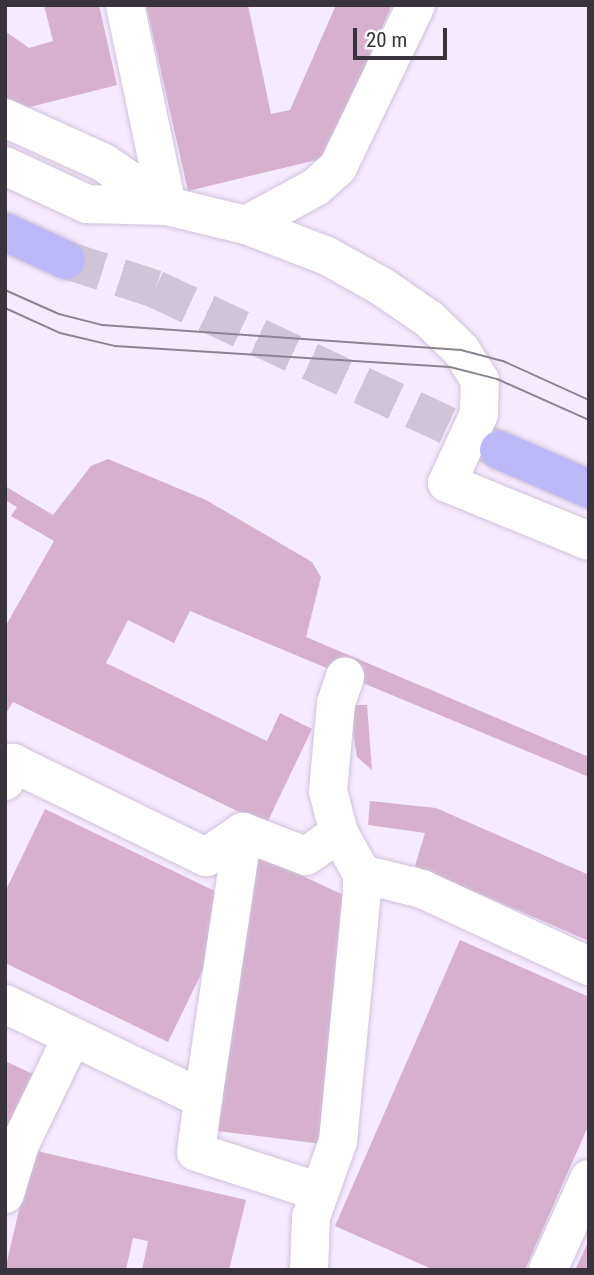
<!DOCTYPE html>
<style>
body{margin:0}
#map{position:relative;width:594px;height:1275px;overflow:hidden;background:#f6eaff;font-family:"Roboto Condensed",sans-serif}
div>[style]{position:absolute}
.building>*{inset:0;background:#d6b0cc}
.major-tunnel>*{height:38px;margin-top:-19px;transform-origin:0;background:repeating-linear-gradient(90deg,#d0c5d8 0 38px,transparent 0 57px)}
.roads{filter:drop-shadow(0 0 2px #cfc1da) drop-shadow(0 0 2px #cfc1da)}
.minor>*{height:38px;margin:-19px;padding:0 19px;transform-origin:19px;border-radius:19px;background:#fff}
.major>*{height:38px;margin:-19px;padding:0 19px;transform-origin:19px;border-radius:19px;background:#bdb8f8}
.tram>*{height:2px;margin:-1px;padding:0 1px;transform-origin:1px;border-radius:1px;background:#8c8392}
span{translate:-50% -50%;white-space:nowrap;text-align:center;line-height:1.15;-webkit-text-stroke:5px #fff;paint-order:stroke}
.frame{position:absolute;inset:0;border:7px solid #39333d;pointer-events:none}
.scale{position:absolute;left:353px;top:28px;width:94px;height:32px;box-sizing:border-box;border:4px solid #39333d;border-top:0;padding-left:9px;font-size:21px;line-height:24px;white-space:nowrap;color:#39333d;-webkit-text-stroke:5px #fff;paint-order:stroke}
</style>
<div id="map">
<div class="building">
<i style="clip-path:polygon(44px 5px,99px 5px,117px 85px,18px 110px,5px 102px,5px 31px,29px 48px,53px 41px)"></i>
<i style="clip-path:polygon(146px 5px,248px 5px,271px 114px,290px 110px,336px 5px,392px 5px,325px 158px,188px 191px)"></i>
<i style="clip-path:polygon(108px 459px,206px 500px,312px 562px,321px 577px,306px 637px,589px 757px,589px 777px,190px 611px,174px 643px,128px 620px,106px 663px,267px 741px,280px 713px,312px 729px,266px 825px,13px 702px,5px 715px,5px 627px,54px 541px,11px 516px,17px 507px,5px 500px,5px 486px,53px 515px,91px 466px)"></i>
<i style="clip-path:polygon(349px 705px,367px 705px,372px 770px,357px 757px)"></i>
<i style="clip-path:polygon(370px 801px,436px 808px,589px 875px,589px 941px,415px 866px,425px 833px,368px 825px)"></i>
<i style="clip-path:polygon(45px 809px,225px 896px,222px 931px,168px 1042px,5px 963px,5px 892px)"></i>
<i style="clip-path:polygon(251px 852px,348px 897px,322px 1144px,217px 1131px)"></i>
<i style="clip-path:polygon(460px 940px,589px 997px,589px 1124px,525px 1270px,434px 1270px,335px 1226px)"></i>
<i style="clip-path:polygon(5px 1061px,37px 1076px,5px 1146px)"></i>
<i style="clip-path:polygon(33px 1150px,246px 1200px,229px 1270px,142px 1270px,148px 1241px,133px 1238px,126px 1270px,5px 1270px)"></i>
<i style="clip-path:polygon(589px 1240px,589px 1270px,575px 1270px)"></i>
</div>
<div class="major-tunnel">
<i style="left:66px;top:260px;width:94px;rotate:18deg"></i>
<i style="left:155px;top:289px;width:378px;rotate:25deg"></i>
</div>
<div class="roads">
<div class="minor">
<i style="left:125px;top:5px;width:205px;rotate:78.2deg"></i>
<i style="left:5px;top:118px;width:109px;rotate:24.4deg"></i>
<i style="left:104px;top:163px;width:76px;rotate:34.3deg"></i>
<i style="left:5px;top:166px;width:90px;rotate:24.9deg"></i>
<i style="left:87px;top:204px;width:80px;rotate:1.4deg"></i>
<i style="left:167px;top:206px;width:81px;rotate:13.5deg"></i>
<i style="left:246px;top:225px;width:87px;rotate:20.9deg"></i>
<i style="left:327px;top:256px;width:62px;rotate:29.1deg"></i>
<i style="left:381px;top:286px;width:58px;rotate:34.5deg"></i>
<i style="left:429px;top:319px;width:45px;rotate:44.1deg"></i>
<i style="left:461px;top:350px;width:36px;rotate:58deg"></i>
<i style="left:480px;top:380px;width:34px;rotate:92deg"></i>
<i style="left:479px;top:414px;width:76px;rotate:114.9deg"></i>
<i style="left:447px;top:483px;width:153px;rotate:22.2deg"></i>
<i style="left:246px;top:225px;width:80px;rotate:-28.5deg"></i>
<i style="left:316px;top:187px;width:30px;rotate:-42deg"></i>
<i style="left:338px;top:167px;width:180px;rotate:-64.3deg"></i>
<i style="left:5px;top:781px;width:20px;rotate:-66deg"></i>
<i style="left:13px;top:763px;width:215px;rotate:26deg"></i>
<i style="left:206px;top:857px;width:45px;rotate:-34deg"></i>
<i style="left:243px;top:832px;width:67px;rotate:20.9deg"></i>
<i style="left:306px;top:856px;width:40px;rotate:-34.9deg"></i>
<i style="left:362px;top:874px;width:62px;rotate:14deg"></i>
<i style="left:422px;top:889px;width:184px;rotate:24.8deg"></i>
<i style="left:5px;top:1004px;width:220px;rotate:25.6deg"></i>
<i style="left:203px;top:1099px;width:53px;rotate:97.5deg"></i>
<i style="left:196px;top:1152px;width:127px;rotate:17.9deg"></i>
<i style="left:203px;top:1099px;width:270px;rotate:-81.5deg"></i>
<i style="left:5px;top:1194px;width:52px;rotate:-73.3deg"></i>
<i style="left:20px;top:1144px;width:119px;rotate:-64.1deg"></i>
<i style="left:309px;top:1270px;width:53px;rotate:-87.8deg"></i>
<i style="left:311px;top:1217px;width:81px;rotate:-70.4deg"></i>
<i style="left:338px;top:1141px;width:251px;rotate:-84.5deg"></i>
<i style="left:362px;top:891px;width:17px;rotate:-90deg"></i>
<i style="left:362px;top:874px;width:47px;rotate:-119.3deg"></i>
<i style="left:339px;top:833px;width:43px;rotate:-104.7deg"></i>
<i style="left:328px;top:791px;width:88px;rotate:-84.8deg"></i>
<i style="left:336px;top:703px;width:28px;rotate:-71deg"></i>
<i style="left:548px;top:1270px;width:100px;rotate:-65.7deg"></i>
</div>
<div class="major">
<i style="left:5px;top:232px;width:67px;rotate:24.7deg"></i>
<i style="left:499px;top:450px;width:98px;rotate:23.4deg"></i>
</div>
</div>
<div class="tram">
<i style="left:5px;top:290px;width:59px;rotate:24deg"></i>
<i style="left:59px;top:314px;width:44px;rotate:14.3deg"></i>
<i style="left:102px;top:325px;width:360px;rotate:4deg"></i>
<i style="left:461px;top:350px;width:43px;rotate:14.7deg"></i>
<i style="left:503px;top:361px;width:94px;rotate:24.4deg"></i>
<i style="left:5px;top:308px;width:60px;rotate:24.4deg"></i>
<i style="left:60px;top:333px;width:57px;rotate:13.3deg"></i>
<i style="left:115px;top:346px;width:336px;rotate:3.6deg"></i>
<i style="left:450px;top:367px;width:49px;rotate:14.3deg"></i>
<i style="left:497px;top:379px;width:101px;rotate:24deg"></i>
</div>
<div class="frame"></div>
<div class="scale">20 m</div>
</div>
